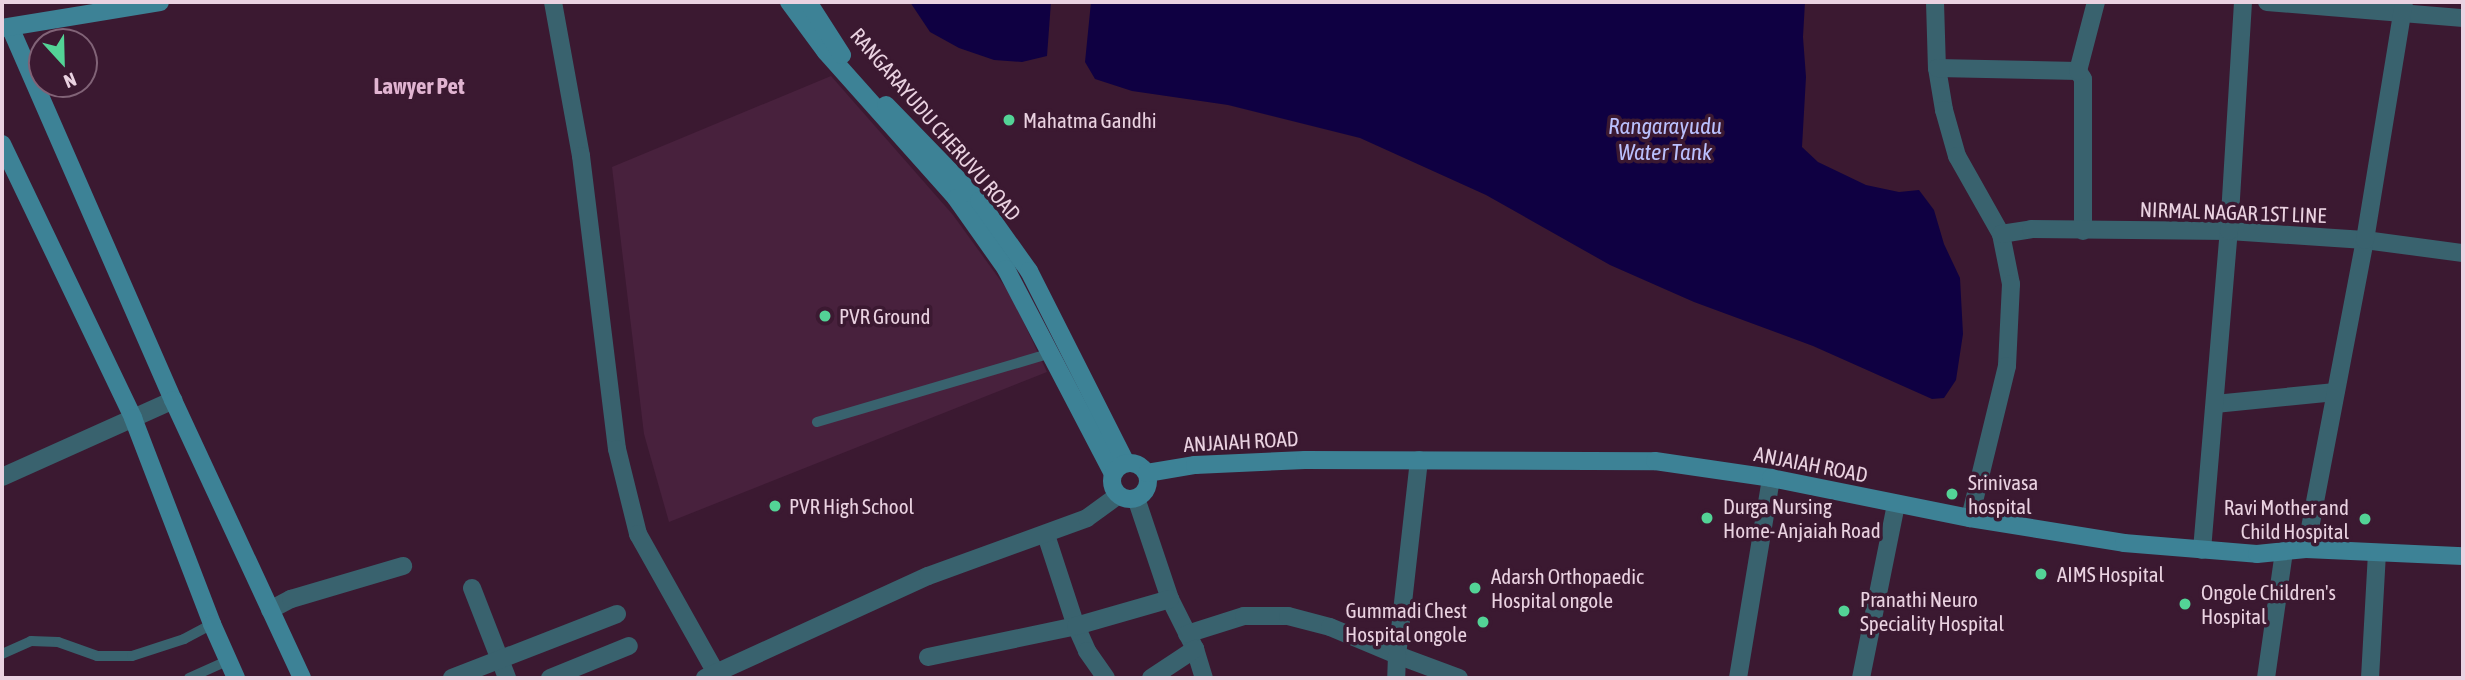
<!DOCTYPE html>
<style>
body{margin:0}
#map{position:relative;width:2465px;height:680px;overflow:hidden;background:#3b1931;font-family:"Asap Condensed",sans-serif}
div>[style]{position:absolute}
.built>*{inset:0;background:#48213d}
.water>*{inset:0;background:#0f0042}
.lane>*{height:10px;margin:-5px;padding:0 5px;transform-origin:5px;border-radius:5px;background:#39626e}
.street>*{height:18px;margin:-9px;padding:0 9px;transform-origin:9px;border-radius:9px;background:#39626e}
.secondary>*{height:18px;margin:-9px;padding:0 9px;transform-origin:9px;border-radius:9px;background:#3d8296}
.secondary>.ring{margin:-9px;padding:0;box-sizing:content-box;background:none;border:18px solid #3d8296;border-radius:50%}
.dots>*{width:19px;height:19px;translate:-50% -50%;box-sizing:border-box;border:4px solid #3b1931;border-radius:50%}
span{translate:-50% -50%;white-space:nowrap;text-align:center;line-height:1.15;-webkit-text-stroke:7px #3b1931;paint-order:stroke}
.poi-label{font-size:21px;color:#ead2e1}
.left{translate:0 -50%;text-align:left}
.right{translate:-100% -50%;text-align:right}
.street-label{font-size:21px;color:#ead2e1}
.neighbourhood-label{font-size:23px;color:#e1b4d1;font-weight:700}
.water-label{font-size:23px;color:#bac0fd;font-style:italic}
.frame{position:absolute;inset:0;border:4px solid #ead2e1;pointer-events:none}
.north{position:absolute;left:28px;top:28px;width:70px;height:70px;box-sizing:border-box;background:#3b1931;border:2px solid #816377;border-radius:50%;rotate:158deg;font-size:19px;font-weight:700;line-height:28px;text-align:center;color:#ead2e1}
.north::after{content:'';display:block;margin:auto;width:24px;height:32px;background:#53d396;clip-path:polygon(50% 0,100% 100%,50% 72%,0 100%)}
</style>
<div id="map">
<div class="built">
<i style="clip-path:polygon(831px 76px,953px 215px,1011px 295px,1047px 372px,669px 522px,644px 434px,612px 167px)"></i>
</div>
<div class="water">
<i style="clip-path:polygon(910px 2px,1051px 2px,1047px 56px,1022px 62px,994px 60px,959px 48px,930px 32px)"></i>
<i style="clip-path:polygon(1091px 2px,1805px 2px,1803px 37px,1806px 77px,1802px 147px,1818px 162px,1866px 185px,1899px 192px,1919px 190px,1934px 210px,1944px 244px,1960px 278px,1963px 334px,1956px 380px,1944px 398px,1932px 399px,1813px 346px,1694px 302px,1610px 265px,1486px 195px,1360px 138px,1228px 105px,1132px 91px,1095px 79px,1085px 62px)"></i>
</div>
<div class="lane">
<i style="left:817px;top:422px;width:245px;rotate:-16.4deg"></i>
<i style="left:2px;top:654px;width:32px;rotate:-24deg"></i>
<i style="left:31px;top:641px;width:27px;rotate:2deg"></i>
<i style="left:58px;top:642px;width:41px;rotate:19.7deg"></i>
<i style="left:97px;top:656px;width:35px"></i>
<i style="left:132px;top:656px;width:55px;rotate:-18.1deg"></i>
<i style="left:184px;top:639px;width:32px;rotate:-28deg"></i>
<i style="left:189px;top:678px;width:44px;rotate:-24.2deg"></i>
</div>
<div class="street">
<i style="left:553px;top:2px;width:157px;rotate:79.7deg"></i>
<i style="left:581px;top:156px;width:295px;rotate:83deg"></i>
<i style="left:617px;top:449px;width:88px;rotate:76.1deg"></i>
<i style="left:638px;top:534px;width:159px;rotate:60.7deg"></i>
<i style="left:1935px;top:2px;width:66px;rotate:88.3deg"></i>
<i style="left:1937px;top:68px;width:43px;rotate:80.5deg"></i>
<i style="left:1944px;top:110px;width:48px;rotate:74.2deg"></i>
<i style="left:1957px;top:156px;width:90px;rotate:60.6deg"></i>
<i style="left:2001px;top:234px;width:51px;rotate:78.7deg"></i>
<i style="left:2011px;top:284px;width:82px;rotate:92.8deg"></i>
<i style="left:2007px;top:366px;width:156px;rotate:103.7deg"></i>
<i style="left:2267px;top:2px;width:197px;rotate:4.7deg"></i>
<i style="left:1937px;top:68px;width:141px;rotate:1.2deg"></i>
<i style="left:2078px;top:71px;width:9px;rotate:58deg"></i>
<i style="left:2083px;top:79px;width:152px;rotate:90deg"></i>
<i style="left:2078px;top:71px;width:71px;rotate:-75.4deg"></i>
<i style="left:2001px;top:234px;width:30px;rotate:-9deg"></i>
<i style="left:2031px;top:229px;width:198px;rotate:0.6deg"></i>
<i style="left:2229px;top:231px;width:136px;rotate:3.8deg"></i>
<i style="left:2365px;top:240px;width:99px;rotate:7.6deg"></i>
<i style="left:2215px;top:404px;width:121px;rotate:-5.7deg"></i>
<i style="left:1419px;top:460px;width:196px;rotate:96.4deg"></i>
<i style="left:1397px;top:655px;width:66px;rotate:20.4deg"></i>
<i style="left:2px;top:477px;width:188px;rotate:-24.2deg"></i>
<i style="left:1136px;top:498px;width:107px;rotate:71.4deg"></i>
<i style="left:1170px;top:599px;width:56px;rotate:63.4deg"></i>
<i style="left:1195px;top:649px;width:30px;rotate:73deg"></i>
<i style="left:1046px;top:535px;width:96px;rotate:71.8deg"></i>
<i style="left:1076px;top:626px;width:27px;rotate:66deg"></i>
<i style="left:1087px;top:651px;width:33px;rotate:55deg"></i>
<i style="left:2306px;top:549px;width:315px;rotate:-79.2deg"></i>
<i style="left:2365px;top:240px;width:241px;rotate:-80.7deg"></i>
<i style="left:2202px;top:550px;width:320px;rotate:-85.2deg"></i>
<i style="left:2229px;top:231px;width:229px;rotate:-86.5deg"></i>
<i style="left:472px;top:588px;width:97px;rotate:68.7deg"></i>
<i style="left:270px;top:610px;width:24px;rotate:-28deg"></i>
<i style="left:291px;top:599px;width:117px;rotate:-16.4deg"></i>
<i style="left:1187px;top:634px;width:60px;rotate:-17.5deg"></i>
<i style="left:1244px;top:616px;width:44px"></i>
<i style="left:1288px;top:616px;width:43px;rotate:14.7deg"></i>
<i style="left:1330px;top:627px;width:73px;rotate:22.7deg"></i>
<i style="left:1397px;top:655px;width:23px;rotate:92deg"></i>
<i style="left:928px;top:657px;width:151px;rotate:-11.8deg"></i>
<i style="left:1076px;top:626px;width:98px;rotate:-16deg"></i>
<i style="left:452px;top:678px;width:177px;rotate:-21.2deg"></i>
<i style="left:550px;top:678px;width:85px;rotate:-22.1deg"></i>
<i style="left:705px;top:678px;width:245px;rotate:-24.6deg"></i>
<i style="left:928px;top:576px;width:169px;rotate:-20deg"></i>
<i style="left:1087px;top:518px;width:39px;rotate:-36deg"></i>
<i style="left:1151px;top:678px;width:53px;rotate:-33.4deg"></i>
<i style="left:1738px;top:678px;width:203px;rotate:-80.6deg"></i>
<i style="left:1861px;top:678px;width:177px;rotate:-78.6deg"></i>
<i style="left:2266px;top:678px;width:128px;rotate:-81.9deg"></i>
<i style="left:2370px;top:678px;width:125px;rotate:-86.8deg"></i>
</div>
<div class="secondary">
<i style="left:789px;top:2px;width:62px;rotate:53.5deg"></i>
<i style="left:826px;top:52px;width:195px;rotate:48.3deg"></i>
<i style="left:956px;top:198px;width:87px;rotate:54.8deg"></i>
<i style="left:1006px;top:269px;width:231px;rotate:62.4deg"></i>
<i style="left:808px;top:2px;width:63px;rotate:57.3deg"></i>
<i style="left:10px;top:27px;width:407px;rotate:66.4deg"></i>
<i style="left:173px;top:400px;width:306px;rotate:65.1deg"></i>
<i style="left:2px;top:28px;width:160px;rotate:-9.3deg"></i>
<i style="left:886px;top:105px;width:134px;rotate:45.9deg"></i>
<i style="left:979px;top:201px;width:86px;rotate:54.5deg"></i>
<i style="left:1029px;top:271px;width:215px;rotate:63.2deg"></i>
<i style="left:2px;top:144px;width:304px;rotate:64.4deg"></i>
<i style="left:133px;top:418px;width:221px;rotate:69deg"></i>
<i style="left:212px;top:624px;width:59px;rotate:66deg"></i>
<i class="ring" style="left:1112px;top:463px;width:18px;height:18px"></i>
<i style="left:1147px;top:473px;width:49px;rotate:-9.5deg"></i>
<i style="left:1195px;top:465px;width:110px;rotate:-2.6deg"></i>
<i style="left:1305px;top:460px;width:350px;rotate:0.2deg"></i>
<i style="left:1655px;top:461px;width:117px;rotate:8.3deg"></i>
<i style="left:1771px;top:478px;width:203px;rotate:11.4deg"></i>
<i style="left:1970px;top:518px;width:156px;rotate:9.2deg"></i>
<i style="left:2124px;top:543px;width:133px;rotate:4.7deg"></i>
<i style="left:2257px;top:554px;width:49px;rotate:-5.8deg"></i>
<i style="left:2306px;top:549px;width:157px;rotate:2.6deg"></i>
</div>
<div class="dots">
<i style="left:1009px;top:120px;background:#53d396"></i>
<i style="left:825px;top:316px;background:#53d396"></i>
<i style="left:1952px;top:494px;background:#53d396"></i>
<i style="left:775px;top:506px;background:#53d396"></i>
<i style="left:1707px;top:518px;background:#53d396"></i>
<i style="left:2365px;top:519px;background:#53d396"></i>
<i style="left:2041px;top:574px;background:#53d396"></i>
<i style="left:1475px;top:588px;background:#53d396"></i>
<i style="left:2185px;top:604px;background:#53d396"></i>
<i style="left:1844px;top:611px;background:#53d396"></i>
<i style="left:1483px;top:622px;background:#53d396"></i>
</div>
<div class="poi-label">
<span class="left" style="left:1023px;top:120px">Mahatma Gandhi</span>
<span class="left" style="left:839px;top:316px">PVR Ground</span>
<span class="left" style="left:1968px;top:494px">Srinivasa<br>hospital</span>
<span class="left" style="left:789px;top:506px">PVR High School</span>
<span class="left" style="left:1723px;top:518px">Durga Nursing<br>Home- Anjaiah Road</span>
<span class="right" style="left:2349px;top:519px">Ravi Mother and<br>Child Hospital</span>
<span class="left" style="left:2057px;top:574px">AIMS Hospital</span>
<span class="left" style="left:1491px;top:588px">Adarsh Orthopaedic<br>Hospital ongole</span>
<span class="left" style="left:2201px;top:604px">Ongole Children's<br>Hospital</span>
<span class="left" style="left:1860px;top:611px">Pranathi Neuro<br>Speciality Hospital</span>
<span class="right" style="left:1467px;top:622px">Gummadi Chest<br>Hospital ongole</span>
</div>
<div class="street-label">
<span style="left:936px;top:124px;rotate:49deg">RANGARAYUDU CHERUVU ROAD</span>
<span style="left:2233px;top:212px;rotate:2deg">NIRMAL NAGAR 1ST LINE</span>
<span style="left:1241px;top:441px;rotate:-3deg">ANJAIAH ROAD</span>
<span style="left:1811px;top:464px;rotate:11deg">ANJAIAH ROAD</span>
</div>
<div class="neighbourhood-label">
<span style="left:419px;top:86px">Lawyer Pet</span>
</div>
<div class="water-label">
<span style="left:1665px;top:139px">Rangarayudu<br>Water Tank</span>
</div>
<div class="frame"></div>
<div class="north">N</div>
</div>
